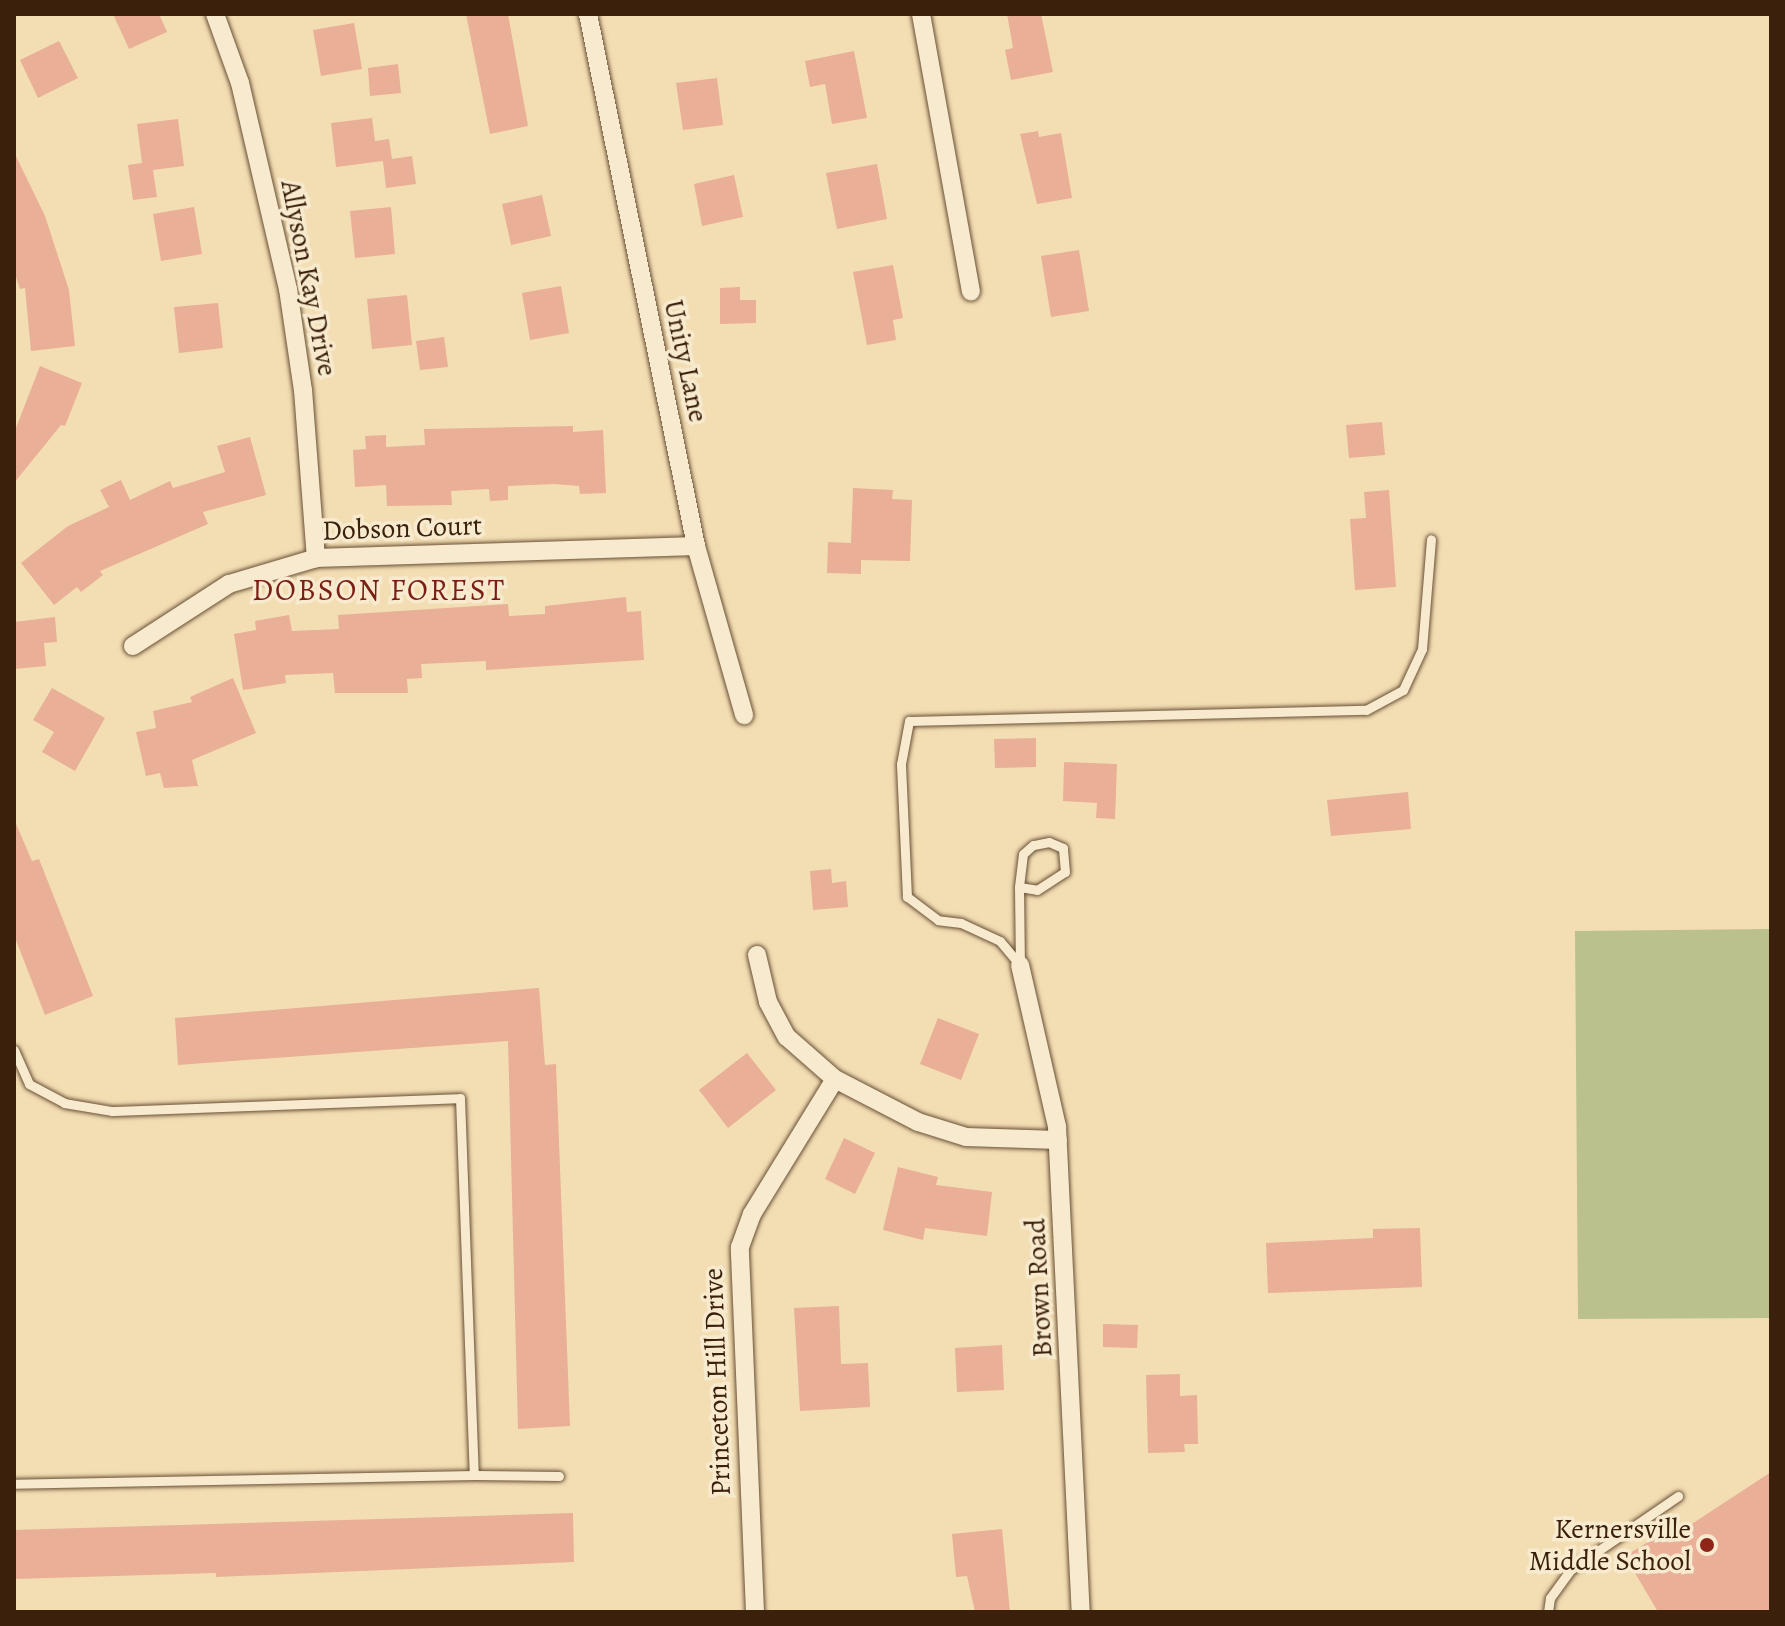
<!DOCTYPE html>
<style>
body{margin:0}
#map{position:relative;width:1785px;height:1626px;overflow:hidden;background:#f3deb4;font-family:Alegreya,serif}
div>[style]{position:absolute}
.green>*{inset:0;background:#bac18d}
.building>*{inset:0;background:#e9af97}
.roads{filter:drop-shadow(0 0 2px #695035) drop-shadow(0 0 2px #695035)}
.service>*{height:9px;margin:-4.5px;padding:0 4.5px;transform-origin:4.5px;border-radius:4.5px;background:#f7eace}
.minor>*{height:18px;margin:-9px;padding:0 9px;transform-origin:9px;border-radius:9px;background:#f7eace}
.dots>*{width:22px;height:22px;translate:-50% -50%;box-sizing:border-box;border:4px solid #f7eace;border-radius:50%}
span{translate:-50% -50%;white-space:nowrap;text-align:center;line-height:1.15;-webkit-text-stroke:7px #f7eace;paint-order:stroke}
.street-label{font-size:28px;color:#3b200b}
.poi-label{font-size:28px;color:#3b200b}
.right{translate:-100% -50%;text-align:right}
.neighbourhood-label{font-size:30px;color:#7a1f14;letter-spacing:2px}
.frame{position:absolute;inset:0;border:16px solid #3b200b;pointer-events:none}
</style>
<div id="map">
<div class="green">
<i style="clip-path:polygon(1771px 929px,1771px 1318px,1578px 1319px,1575px 931px)"></i>
</div>
<div class="building">
<i style="clip-path:polygon(113px 14px,159px 14px,167px 32px,129px 49px)"></i>
<i style="clip-path:polygon(466px 14px,508px 14px,528px 126px,490px 134px)"></i>
<i style="clip-path:polygon(1007px 14px,1041px 14px,1053px 72px,1011px 80px,1005px 50px,1013px 48px)"></i>
<i style="clip-path:polygon(354px 23px,362px 69px,321px 76px,313px 30px)"></i>
<i style="clip-path:polygon(59px 41px,78px 78px,38px 98px,20px 60px)"></i>
<i style="clip-path:polygon(854px 51px,867px 118px,832px 124px,825px 84px,810px 87px,805px 61px)"></i>
<i style="clip-path:polygon(398px 64px,401px 93px,370px 96px,368px 68px)"></i>
<i style="clip-path:polygon(717px 78px,723px 125px,683px 130px,676px 83px)"></i>
<i style="clip-path:polygon(372px 118px,375px 141px,389px 139px,392px 159px,412px 156px,416px 184px,386px 188px,383px 161px,336px 167px,331px 123px)"></i>
<i style="clip-path:polygon(178px 119px,184px 166px,153px 170px,157px 197px,133px 200px,128px 165px,142px 163px,137px 124px)"></i>
<i style="clip-path:polygon(1038px 131px,1039px 137px,1061px 133px,1072px 198px,1037px 204px,1020px 134px)"></i>
<i style="clip-path:polygon(14px 152px,45px 216px,69px 290px,75px 346px,31px 351px,25px 288px,20px 289px,14px 271px)"></i>
<i style="clip-path:polygon(877px 164px,887px 219px,837px 229px,826px 173px)"></i>
<i style="clip-path:polygon(734px 175px,743px 217px,702px 226px,694px 184px)"></i>
<i style="clip-path:polygon(542px 195px,551px 236px,511px 245px,502px 204px)"></i>
<i style="clip-path:polygon(194px 207px,202px 254px,161px 261px,153px 214px)"></i>
<i style="clip-path:polygon(391px 207px,395px 254px,355px 258px,350px 211px)"></i>
<i style="clip-path:polygon(1079px 250px,1089px 311px,1051px 317px,1041px 256px)"></i>
<i style="clip-path:polygon(893px 265px,903px 318px,893px 320px,896px 340px,867px 345px,853px 272px)"></i>
<i style="clip-path:polygon(561px 286px,569px 333px,530px 340px,522px 293px)"></i>
<i style="clip-path:polygon(740px 287px,740px 300px,756px 300px,756px 323px,720px 324px,720px 288px)"></i>
<i style="clip-path:polygon(407px 295px,412px 345px,372px 349px,367px 299px)"></i>
<i style="clip-path:polygon(218px 303px,223px 348px,179px 353px,174px 307px)"></i>
<i style="clip-path:polygon(444px 337px,448px 367px,420px 370px,416px 341px)"></i>
<i style="clip-path:polygon(40px 366px,82px 383px,65px 426px,61px 425px,14px 483px,14px 433px)"></i>
<i style="clip-path:polygon(1382px 422px,1385px 455px,1349px 458px,1346px 425px)"></i>
<i style="clip-path:polygon(573px 426px,573px 432px,603px 430px,606px 493px,580px 494px,579px 486px,554px 484px,508px 486px,508px 500px,490px 501px,489px 489px,451px 491px,452px 505px,387px 506px,386px 485px,355px 487px,353px 450px,366px 449px,365px 436px,386px 435px,386px 447px,425px 445px,424px 429px)"></i>
<i style="clip-path:polygon(250px 437px,266px 495px,203px 512px,208px 524px,100px 571px,103px 575px,81px 592px,77px 587px,54px 605px,21px 563px,68px 526px,109px 507px,100px 490px,121px 480px,130px 500px,170px 481px,173px 488px,225px 472px,217px 446px)"></i>
<i style="clip-path:polygon(853px 488px,893px 490px,892px 499px,912px 500px,910px 561px,861px 560px,861px 574px,827px 573px,828px 542px,851px 543px)"></i>
<i style="clip-path:polygon(1389px 490px,1396px 587px,1355px 590px,1350px 519px,1366px 518px,1364px 492px)"></i>
<i style="clip-path:polygon(626px 597px,627px 612px,641px 611px,644px 660px,486px 670px,486px 661px,421px 664px,422px 678px,407px 679px,408px 693px,335px 693px,333px 673px,285px 675px,286px 683px,243px 690px,234px 634px,256px 630px,255px 621px,289px 615px,292px 631px,339px 629px,338px 615px,508px 604px,509px 616px,545px 614px,545px 606px)"></i>
<i style="clip-path:polygon(55px 617px,57px 642px,44px 643px,46px 666px,14px 669px,14px 622px)"></i>
<i style="clip-path:polygon(233px 678px,256px 733px,192px 760px,198px 786px,164px 788px,160px 773px,146px 776px,136px 732px,156px 728px,153px 711px,192px 702px,190px 697px)"></i>
<i style="clip-path:polygon(52px 688px,105px 718px,75px 771px,42px 752px,54px 732px,33px 720px)"></i>
<i style="clip-path:polygon(1036px 738px,1036px 767px,995px 768px,994px 739px)"></i>
<i style="clip-path:polygon(1064px 762px,1117px 764px,1115px 819px,1096px 818px,1097px 803px,1063px 801px)"></i>
<i style="clip-path:polygon(1408px 792px,1411px 829px,1331px 836px,1327px 800px)"></i>
<i style="clip-path:polygon(14px 819px,32px 861px,39px 859px,93px 996px,45px 1015px,14px 935px)"></i>
<i style="clip-path:polygon(831px 869px,832px 883px,846px 881px,848px 907px,813px 910px,810px 871px)"></i>
<i style="clip-path:polygon(539px 988px,545px 1065px,556px 1064px,570px 1426px,518px 1429px,508px 1041px,178px 1065px,175px 1018px)"></i>
<i style="clip-path:polygon(938px 1018px,979px 1034px,961px 1080px,920px 1064px)"></i>
<i style="clip-path:polygon(747px 1053px,776px 1090px,728px 1128px,699px 1090px)"></i>
<i style="clip-path:polygon(844px 1138px,875px 1153px,855px 1194px,825px 1179px)"></i>
<i style="clip-path:polygon(898px 1167px,938px 1177px,936px 1185px,992px 1192px,987px 1236px,925px 1228px,923px 1240px,883px 1230px)"></i>
<i style="clip-path:polygon(1420px 1228px,1422px 1287px,1268px 1293px,1266px 1243px,1373px 1238px,1373px 1229px)"></i>
<i style="clip-path:polygon(839px 1306px,841px 1364px,868px 1363px,870px 1407px,800px 1411px,794px 1308px)"></i>
<i style="clip-path:polygon(1103px 1324px,1138px 1325px,1137px 1348px,1103px 1347px)"></i>
<i style="clip-path:polygon(1002px 1345px,1004px 1390px,957px 1392px,955px 1348px)"></i>
<i style="clip-path:polygon(1180px 1374px,1180px 1396px,1197px 1395px,1198px 1444px,1184px 1444px,1185px 1452px,1148px 1453px,1146px 1375px)"></i>
<i style="clip-path:polygon(1771px 1472px,1771px 1612px,1658px 1612px,1625px 1556px,1671px 1528px,1675px 1535px)"></i>
<i style="clip-path:polygon(573px 1513px,574px 1562px,216px 1577px,216px 1573px,14px 1579px,14px 1530px)"></i>
<i style="clip-path:polygon(1002px 1529px,1010px 1612px,975px 1612px,967px 1576px,956px 1577px,952px 1534px)"></i>
</div>
<div class="roads">
<div class="service">
<i style="left:1019px;top:887px;width:18px;rotate:9deg"></i>
<i style="left:1037px;top:890px;width:33px;rotate:-33deg"></i>
<i style="left:1065px;top:872px;width:24px;rotate:-95deg"></i>
<i style="left:1063px;top:848px;width:15px;rotate:-157deg"></i>
<i style="left:1049px;top:842px;width:16px;rotate:169deg"></i>
<i style="left:1033px;top:845px;width:13px;rotate:138deg"></i>
<i style="left:1023px;top:854px;width:33px;rotate:97deg"></i>
<i style="left:1019px;top:887px;width:78px;rotate:89.3deg"></i>
<i style="left:1020px;top:965px;width:31px;rotate:-130deg"></i>
<i style="left:1000px;top:941px;width:43px;rotate:-155.2deg"></i>
<i style="left:961px;top:923px;width:23px;rotate:-173deg"></i>
<i style="left:938px;top:920px;width:39px;rotate:-143deg"></i>
<i style="left:907px;top:897px;width:133px;rotate:-92.6deg"></i>
<i style="left:901px;top:764px;width:44px;rotate:-79.5deg"></i>
<i style="left:909px;top:721px;width:457px;rotate:-1.4deg"></i>
<i style="left:1366px;top:710px;width:42px;rotate:-28.4deg"></i>
<i style="left:1403px;top:690px;width:45px;rotate:-65.1deg"></i>
<i style="left:1422px;top:649px;width:110px;rotate:-85.3deg"></i>
<i style="left:14px;top:1050px;width:37px;rotate:66deg"></i>
<i style="left:29px;top:1084px;width:40px;rotate:28deg"></i>
<i style="left:64px;top:1103px;width:49px;rotate:9.5deg"></i>
<i style="left:112px;top:1111px;width:348px;rotate:-2.1deg"></i>
<i style="left:460px;top:1098px;width:377px;rotate:87.9deg"></i>
<i style="left:474px;top:1475px;width:460px;rotate:178.9deg"></i>
<i style="left:474px;top:1475px;width:85px;rotate:0.7deg"></i>
<i style="left:1548px;top:1612px;width:14px;rotate:-82deg"></i>
<i style="left:1550px;top:1598px;width:34px;rotate:-54deg"></i>
<i style="left:1570px;top:1570px;width:131px;rotate:-34.4deg"></i>
</div>
<div class="minor">
<i style="left:215px;top:14px;width:73px;rotate:70.1deg"></i>
<i style="left:240px;top:83px;width:212px;rotate:76.9deg"></i>
<i style="left:288px;top:289px;width:102px;rotate:81.6deg"></i>
<i style="left:303px;top:390px;width:169px;rotate:85.6deg"></i>
<i style="left:588px;top:14px;width:543px;rotate:78.52deg"></i>
<i style="left:696px;top:546px;width:176px;rotate:74.1deg"></i>
<i style="left:921px;top:14px;width:282px;rotate:79.8deg"></i>
<i style="left:133px;top:646px;width:114px;rotate:-32.9deg"></i>
<i style="left:229px;top:584px;width:91px;rotate:-16.6deg"></i>
<i style="left:316px;top:558px;width:380px;rotate:-1.8deg"></i>
<i style="left:757px;top:955px;width:48px;rotate:76.8deg"></i>
<i style="left:768px;top:1002px;width:40px;rotate:62deg"></i>
<i style="left:787px;top:1037px;width:64px;rotate:41.2deg"></i>
<i style="left:835px;top:1079px;width:93px;rotate:27.4deg"></i>
<i style="left:918px;top:1122px;width:50px;rotate:17.4deg"></i>
<i style="left:966px;top:1137px;width:92px;rotate:1.9deg"></i>
<i style="left:1020px;top:965px;width:166px;rotate:77.1deg"></i>
<i style="left:1057px;top:1127px;width:486px;rotate:87.2deg"></i>
<i style="left:755px;top:1612px;width:365px;rotate:-92.4deg"></i>
<i style="left:740px;top:1247px;width:35px;rotate:-70deg"></i>
<i style="left:752px;top:1214px;width:158px;rotate:-58.4deg"></i>
</div>
</div>
<div class="dots">
<i style="left:1707px;top:1545px;background:#8f2418"></i>
</div>
<div class="street-label">
<span style="left:309px;top:278px;rotate:79deg">Allyson Kay Drive</span>
<span style="left:686px;top:361px;rotate:78deg">Unity Lane</span>
<span style="left:402px;top:528px;rotate:-2deg">Dobson Court</span>
<span style="left:1039px;top:1288px;rotate:-93deg">Brown Road</span>
<span style="left:717px;top:1382px;rotate:-92deg">Princeton Hill Drive</span>
</div>
<div class="poi-label">
<span class="right" style="left:1691px;top:1545px">Kernersville<br>Middle School</span>
</div>
<div class="neighbourhood-label">
<span style="left:379px;top:590px">DOBSON FOREST</span>
</div>
<div class="frame"></div>
</div>
